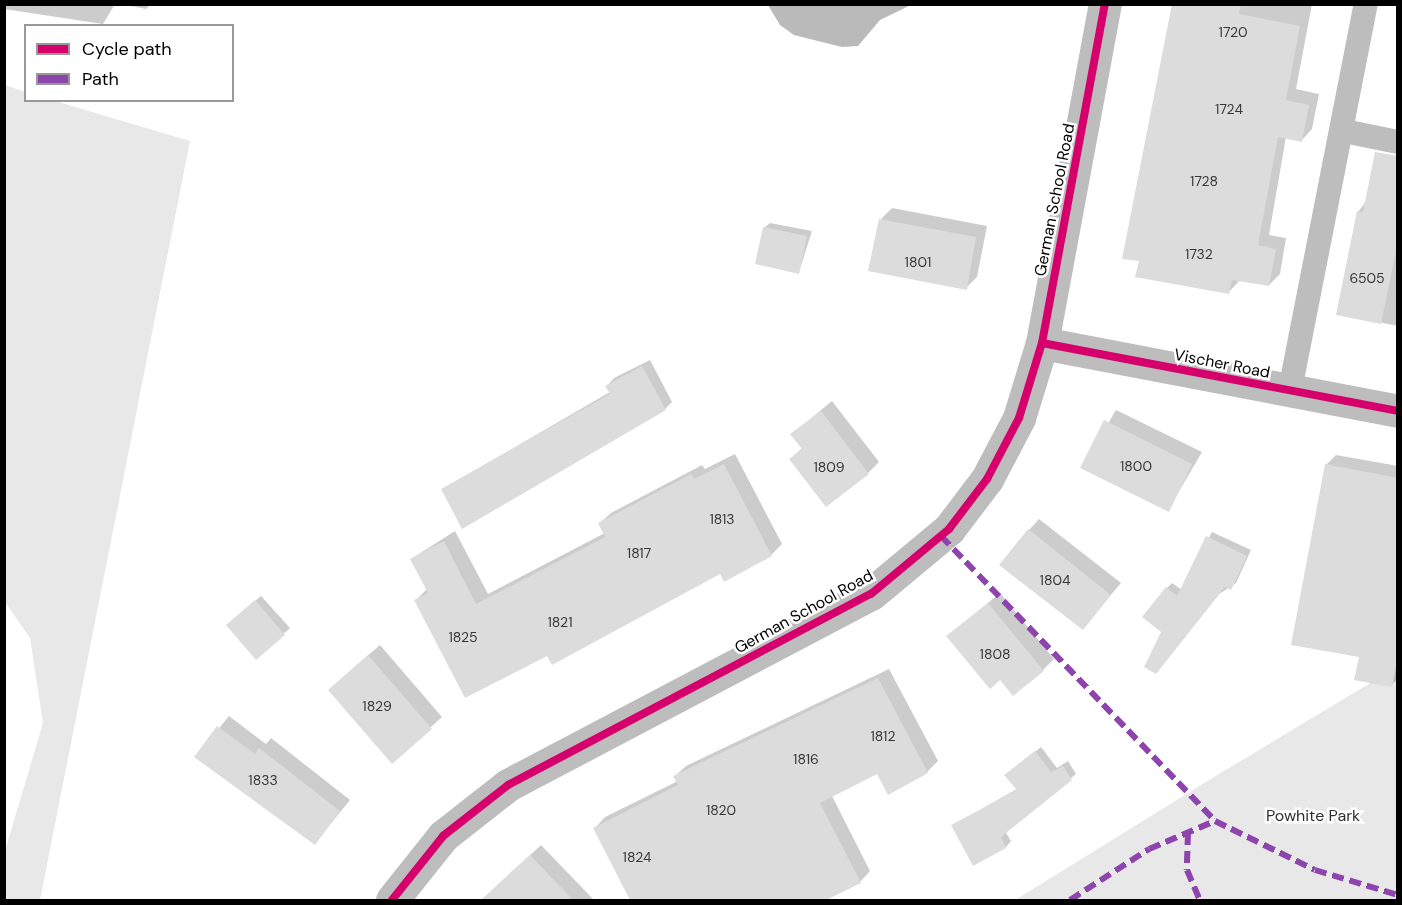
<!DOCTYPE html>
<style>
body{margin:0}
#map{position:relative;width:1402px;height:905px;overflow:hidden;background:#fff;font-family:"DM Sans",sans-serif}
div>[style]{position:absolute}
.green>*{inset:0;background:#e8e8e8}
.water>*{inset:0;background:#bababa}
.shadow>*{inset:0;background:#0003}
.building>*{inset:0;background:#dcdcdc}
.lane>*{height:24px;margin:-12px;padding:0 12px;transform-origin:12px;border-radius:12px;background:#bdbdbd}
.street>*{height:33px;margin:-16.5px;padding:0 16.5px;transform-origin:16.5px;border-radius:16.5px;background:#bdbdbd}
.quiet>*{height:6px;margin-top:-3px;transform-origin:0;background:repeating-linear-gradient(90deg,#8e44ad 0 12px,transparent 0 18px)}
.cycleway>*{height:8px;margin:-4px;padding:0 4px;transform-origin:4px;border-radius:4px;background:#d6006c}
span{translate:-50% -50%;white-space:nowrap;text-align:center;line-height:1.15;-webkit-text-stroke:5px #fff;paint-order:stroke}
.number-label{font-size:14px;color:#373737}
.number-label span{-webkit-text-stroke-width:0}
.street-label{font-size:16px;color:#000}
.park-label{font-size:16px;color:#2d2d2d}
.frame{position:absolute;inset:0;border:6px solid #000;pointer-events:none}
.legend{position:absolute;left:24px;top:24px;width:210px;height:78px;box-sizing:border-box;background:#fff;border:2px solid #999;margin:0;padding:8px 10px;list-style:none;font-size:18px;color:#000}
.legend li{display:flex;align-items:center;gap:12px;height:30px}
.legend b{width:30px;border:2px solid #999}
</style>
<div id="map">
<div class="green">
<i style="clip-path:polygon(5px 85px,25px 92px,26px 100px,55px 101px,190px 141px,40px 900px,4px 900px,5px 851px,43px 723px,30px 638px,5px 602px)"></i>
<i style="clip-path:polygon(1397px 667px,1397px 900px,1015px 900px,1214px 777px)"></i>
</div>
<div class="water">
<i style="clip-path:polygon(768px 5px,768px 4px,911px 5px,880px 20px,858px 46px,842px 47px,794px 35px,780px 25px)"></i>
</div>
<div class="shadow">
<i style="clip-path:polygon(4px 4px,115px 4px,103px 24px,4px 9px)"></i>
<i style="clip-path:polygon(121px 4px,151px 4px,146px 9px)"></i>
<i style="clip-path:polygon(1173px 4px,1312px 4px,1296px 89px,1319px 94px,1312px 129px,1302px 140px,1286px 137px,1269px 235px,1286px 238px,1280px 274px,1269px 285px,1240px 280px,1228px 293px)"></i>
<i style="clip-path:polygon(1398px 159px,1398px 326px,1338px 314px,1358px 212px)"></i>
<i style="clip-path:polygon(892px 208px,987px 226px,977px 277px,966px 288px,881px 219px)"></i>
<i style="clip-path:polygon(770px 223px,812px 231px,799px 272px,764px 228px)"></i>
<i style="clip-path:polygon(650px 360px,672px 402px,665px 409px,443px 489px,610px 392px,607px 386px,614px 378px)"></i>
<i style="clip-path:polygon(832px 401px,879px 462px,868px 473px,791px 459px,803px 447px,792px 434px)"></i>
<i style="clip-path:polygon(1116px 410px,1202px 452px,1168px 510px,1082px 468px)"></i>
<i style="clip-path:polygon(735px 454px,782px 544px,771px 555px,721px 572px,547px 654px,416px 600px,427px 589px,411px 559px,455px 531px,488px 594px,605px 533px,600px 523px,611px 513px,702px 465px,705px 469px)"></i>
<i style="clip-path:polygon(1336px 455px,1398px 466px,1398px 679px,1391px 685px,1360px 656px,1326px 465px)"></i>
<i style="clip-path:polygon(1039px 519px,1121px 583px,1083px 628px,1029px 530px)"></i>
<i style="clip-path:polygon(1212px 532px,1251px 550px,1236px 583px,1163px 631px,1167px 588px,1172px 583px,1182px 590px)"></i>
<i style="clip-path:polygon(1000px 593px,1054px 659px,1043px 670px,1000px 678px,948px 636px)"></i>
<i style="clip-path:polygon(261px 596px,290px 628px,256px 658px,233px 620px)"></i>
<i style="clip-path:polygon(380px 645px,442px 717px,392px 762px,341px 679px)"></i>
<i style="clip-path:polygon(889px 669px,938px 761px,927px 772px,878px 772px,832px 796px,870px 871px,860px 882px,823px 900px,719px 900px,704px 873px,644px 900px,595px 828px,605px 817px,678px 781px,675px 776px,686px 766px)"></i>
<i style="clip-path:polygon(229px 716px,266px 744px,271px 738px,350px 800px,315px 843px,196px 757px)"></i>
<i style="clip-path:polygon(1041px 747px,1057px 768px,1068px 761px,1076px 774px,1005px 831px,1011px 841px,1006px 847px,974px 864px,953px 825px,1017px 789px,1012px 770px)"></i>
<i style="clip-path:polygon(541px 845px,594px 900px,497px 900px,490px 893px)"></i>
</div>
<div class="building">
<i style="clip-path:polygon(1172px 4px,1241px 4px,1239px 14px,1300px 26px,1286px 100px,1309px 105px,1302px 142px,1278px 137px,1258px 245px,1276px 249px,1269px 286px,1232px 280px,1229px 294px,1135px 277px,1139px 261px,1122px 259px)"></i>
<i style="clip-path:polygon(1375px 152px,1398px 156px,1398px 241px,1381px 324px,1336px 315px,1357px 211px,1363px 212px)"></i>
<i style="clip-path:polygon(879px 219px,976px 237px,967px 290px,868px 271px)"></i>
<i style="clip-path:polygon(763px 227px,807px 236px,799px 274px,755px 264px)"></i>
<i style="clip-path:polygon(642px 366px,666px 410px,462px 529px,441px 489px,610px 394px,605px 386px)"></i>
<i style="clip-path:polygon(821px 411px,869px 474px,826px 507px,789px 459px,802px 449px,790px 434px)"></i>
<i style="clip-path:polygon(1104px 420px,1192px 464px,1169px 512px,1080px 468px)"></i>
<i style="clip-path:polygon(724px 464px,772px 556px,724px 582px,720px 574px,552px 665px,547px 656px,465px 698px,414px 600px,428px 593px,410px 559px,444px 541px,476px 604px,605px 537px,598px 523px,691px 474px,694px 479px)"></i>
<i style="clip-path:polygon(1325px 464px,1398px 478px,1398px 657px,1392px 687px,1354px 680px,1359px 657px,1291px 645px)"></i>
<i style="clip-path:polygon(1028px 529px,1111px 595px,1083px 630px,999px 565px)"></i>
<i style="clip-path:polygon(1206px 536px,1247px 556px,1231px 590px,1225px 587px,1156px 674px,1144px 667px,1161px 632px,1142px 617px,1166px 587px,1177px 596px)"></i>
<i style="clip-path:polygon(255px 600px,285px 635px,256px 660px,226px 625px)"></i>
<i style="clip-path:polygon(988px 603px,1044px 671px,1013px 696px,1000px 680px,990px 689px,946px 636px)"></i>
<i style="clip-path:polygon(368px 655px,432px 729px,392px 764px,328px 690px)"></i>
<i style="clip-path:polygon(878px 678px,928px 773px,888px 795px,877px 774px,820px 803px,861px 883px,826px 900px,630px 900px,593px 828px,678px 785px,673px 776px)"></i>
<i style="clip-path:polygon(217px 726px,255px 754px,259px 748px,340px 811px,315px 845px,194px 757px)"></i>
<i style="clip-path:polygon(1035px 751px,1051px 772px,1063px 766px,1072px 780px,1001px 837px,1006px 848px,973px 866px,951px 825px,1017px 790px,1004px 775px)"></i>
<i style="clip-path:polygon(530px 855px,573px 900px,481px 900px,511px 872px)"></i>
</div>
<div class="lane">
<i style="left:1344px;top:131px;width:55px;rotate:11.5deg"></i>
<i style="left:1290px;top:390px;width:393px;rotate:-78.9deg"></i>
</div>
<div class="street">
<i style="left:1042px;top:343px;width:362px;rotate:10.8deg"></i>
<i style="left:392px;top:900px;width:82px;rotate:-51.4deg"></i>
<i style="left:443px;top:836px;width:83px;rotate:-38.1deg"></i>
<i style="left:508px;top:785px;width:410px;rotate:-27.8deg"></i>
<i style="left:871px;top:594px;width:102px;rotate:-39.8deg"></i>
<i style="left:949px;top:529px;width:63px;rotate:-52.8deg"></i>
<i style="left:987px;top:479px;width:69px;rotate:-62.3deg"></i>
<i style="left:1019px;top:418px;width:78px;rotate:-73deg"></i>
<i style="left:1042px;top:343px;width:345px;rotate:-79.5deg"></i>
</div>
<div class="quiet">
<i style="left:941px;top:536px;width:395px;rotate:46.1deg"></i>
<i style="left:1188px;top:833px;width:37px;rotate:92deg"></i>
<i style="left:1187px;top:870px;width:33px;rotate:67deg"></i>
<i style="left:1070px;top:900px;width:94px;rotate:-32.8deg"></i>
<i style="left:1149px;top:849px;width:72px;rotate:-23deg"></i>
<i style="left:1215px;top:821px;width:111px;rotate:26.1deg"></i>
<i style="left:1315px;top:870px;width:87px;rotate:16.8deg"></i>
</div>
<div class="cycleway">
<i style="left:1042px;top:343px;width:362px;rotate:10.8deg"></i>
<i style="left:392px;top:900px;width:82px;rotate:-51.4deg"></i>
<i style="left:443px;top:836px;width:83px;rotate:-38.1deg"></i>
<i style="left:508px;top:785px;width:410px;rotate:-27.8deg"></i>
<i style="left:871px;top:594px;width:102px;rotate:-39.8deg"></i>
<i style="left:949px;top:529px;width:63px;rotate:-52.8deg"></i>
<i style="left:987px;top:479px;width:69px;rotate:-62.3deg"></i>
<i style="left:1019px;top:418px;width:78px;rotate:-73deg"></i>
<i style="left:1042px;top:343px;width:345px;rotate:-79.5deg"></i>
</div>
<div class="number-label">
<span style="left:1233px;top:32px">1720</span>
<span style="left:1229px;top:109px">1724</span>
<span style="left:1204px;top:181px">1728</span>
<span style="left:1199px;top:254px">1732</span>
<span style="left:918px;top:262px">1801</span>
<span style="left:1367px;top:278px">6505</span>
<span style="left:1136px;top:466px">1800</span>
<span style="left:829px;top:467px">1809</span>
<span style="left:722px;top:519px">1813</span>
<span style="left:639px;top:553px">1817</span>
<span style="left:1055px;top:580px">1804</span>
<span style="left:560px;top:622px">1821</span>
<span style="left:463px;top:637px">1825</span>
<span style="left:995px;top:654px">1808</span>
<span style="left:377px;top:706px">1829</span>
<span style="left:883px;top:736px">1812</span>
<span style="left:806px;top:759px">1816</span>
<span style="left:263px;top:780px">1833</span>
<span style="left:721px;top:810px">1820</span>
<span style="left:637px;top:857px">1824</span>
</div>
<div class="street-label">
<span style="left:1055px;top:200px;rotate:-79deg">German School Road</span>
<span style="left:1222px;top:364px;rotate:11deg">Vischer Road</span>
<span style="left:804px;top:612px;rotate:-29deg">German School Road</span>
</div>
<div class="park-label">
<span style="left:1313px;top:816px">Powhite Park</span>
</div>
<div class="frame"></div>
<ul class="legend">
<li><b style="height:8px;background:#d6006c"></b>Cycle path</li>
<li><b style="height:8px;background:#8e44ad"></b>Path</li>
</ul>
</div>
